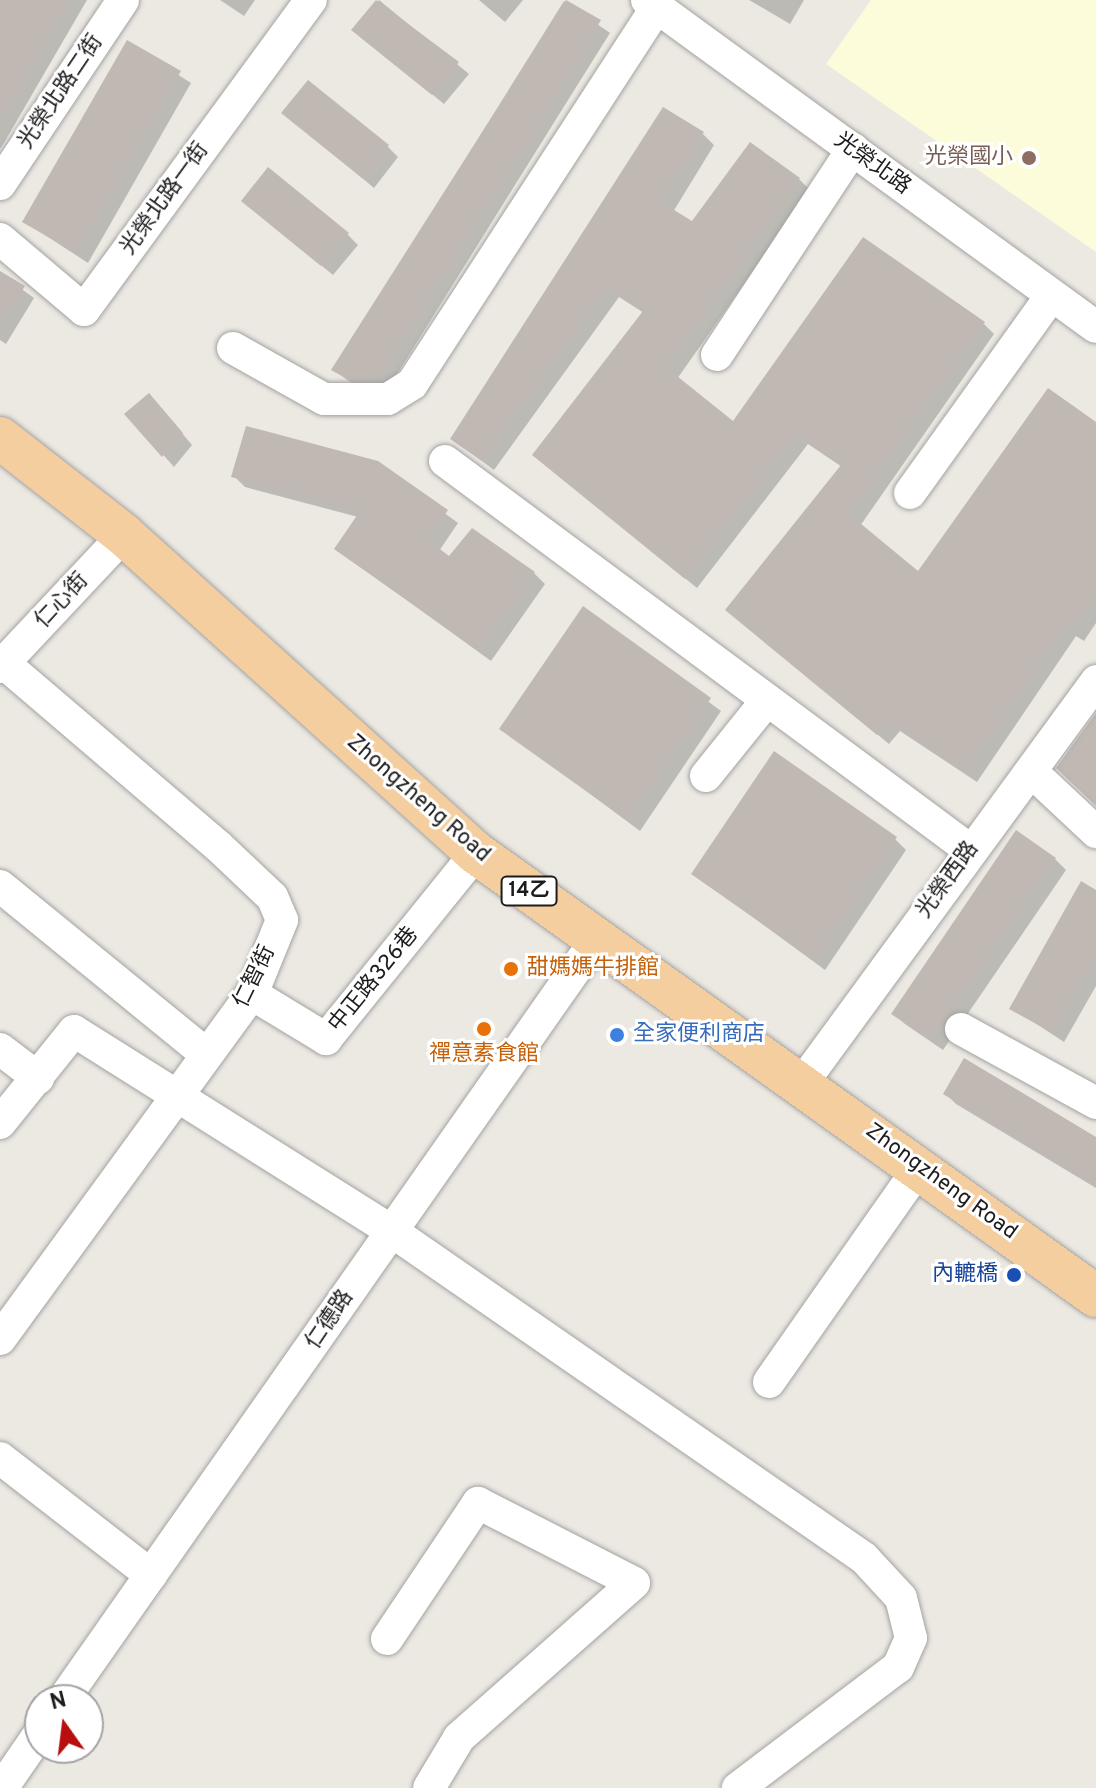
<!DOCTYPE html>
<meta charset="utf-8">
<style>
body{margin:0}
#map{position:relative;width:1096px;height:1788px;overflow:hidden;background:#ece9e2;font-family:Overpass,"Noto Sans TC",sans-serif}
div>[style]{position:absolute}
.education>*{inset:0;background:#fcfcdb}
.shadow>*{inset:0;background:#0003}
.building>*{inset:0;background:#c0b8b2}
.roads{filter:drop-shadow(0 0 2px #a3a3a3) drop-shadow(0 0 2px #a3a3a3)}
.minor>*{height:32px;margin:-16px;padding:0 16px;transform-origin:16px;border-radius:16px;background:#fff}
.major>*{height:42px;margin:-21px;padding:0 21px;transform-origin:21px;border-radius:21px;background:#f5ce9f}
.dots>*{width:22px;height:22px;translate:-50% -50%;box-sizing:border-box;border:4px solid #fff;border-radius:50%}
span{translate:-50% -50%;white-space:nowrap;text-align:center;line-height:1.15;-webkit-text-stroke:6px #fff;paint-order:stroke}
.shield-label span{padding:2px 6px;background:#fff;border:2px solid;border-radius:6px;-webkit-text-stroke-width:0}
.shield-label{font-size:20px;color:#1c1c1c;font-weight:700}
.street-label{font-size:22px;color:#1c1c1c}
.education-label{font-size:22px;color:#785e54}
.right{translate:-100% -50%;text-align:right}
.food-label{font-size:22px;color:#c56008}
.left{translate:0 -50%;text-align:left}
.shop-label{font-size:22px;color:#366cbe}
.transit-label{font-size:22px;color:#164399}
.north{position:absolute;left:24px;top:1684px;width:80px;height:80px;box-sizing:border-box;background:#fff;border:2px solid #a4a4a4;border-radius:50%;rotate:346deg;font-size:22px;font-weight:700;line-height:32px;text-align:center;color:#1c1c1c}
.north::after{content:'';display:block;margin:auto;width:28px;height:36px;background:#b90e10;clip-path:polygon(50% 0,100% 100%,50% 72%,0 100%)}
</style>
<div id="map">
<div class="education">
<i style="clip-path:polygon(871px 0,1096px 0,1096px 252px,826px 64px)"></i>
</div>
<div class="shadow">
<i style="clip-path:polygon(0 0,87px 0,1px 148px,0 148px)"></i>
<i style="clip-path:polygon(220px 0,255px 0,244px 16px)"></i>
<i style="clip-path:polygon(379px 0,469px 74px,444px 104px,354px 30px)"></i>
<i style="clip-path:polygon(479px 0,523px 0,505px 22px)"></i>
<i style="clip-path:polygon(749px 0,804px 0,790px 24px)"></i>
<i style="clip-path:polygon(564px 1px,610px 33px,387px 390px,361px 390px,334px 370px)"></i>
<i style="clip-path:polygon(128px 43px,191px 83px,88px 263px,25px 222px)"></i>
<i style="clip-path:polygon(284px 113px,387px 146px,398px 157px,374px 188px)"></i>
<i style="clip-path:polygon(703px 134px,714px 145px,673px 212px,693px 224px,799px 179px,810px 190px,677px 379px,733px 424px,984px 324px,994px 334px,860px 526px,919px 574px,1096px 424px,1096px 623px,1084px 641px,1076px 636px,977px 782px,900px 731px,889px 744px,727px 610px,842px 467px,808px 444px,697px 588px,546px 465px,644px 313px,619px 297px,494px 470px,452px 439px)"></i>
<i style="clip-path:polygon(243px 201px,347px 234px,358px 245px,333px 275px)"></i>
<i style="clip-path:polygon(0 273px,34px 298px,6px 344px,0 340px)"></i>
<i style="clip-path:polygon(160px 407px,192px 445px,174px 467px,127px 414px)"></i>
<i style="clip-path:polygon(377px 463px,458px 523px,439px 551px,450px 558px,534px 573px,545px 584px,491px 661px,336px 549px,358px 517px,245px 487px,234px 476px)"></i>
<i style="clip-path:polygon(583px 609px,721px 711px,640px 831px,502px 728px)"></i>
<i style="clip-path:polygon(895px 839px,906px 850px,825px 970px,694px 874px)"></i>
<i style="clip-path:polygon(1055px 859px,1066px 870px,943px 1050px,905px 1024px,894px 1014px)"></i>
<i style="clip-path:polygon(1096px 892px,1096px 986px,1064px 1042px,1012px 1008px)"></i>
<i style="clip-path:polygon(945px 1093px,1096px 1140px,1096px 1188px,956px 1104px)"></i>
</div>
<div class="building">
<i style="clip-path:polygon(0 0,70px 0,0 121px)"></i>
<i style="clip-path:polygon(376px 0,459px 62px,432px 95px,351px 30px)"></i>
<i style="clip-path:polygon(566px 0,601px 20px,549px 110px,376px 380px,349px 380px,331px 370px)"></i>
<i style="clip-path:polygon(127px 40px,181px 71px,76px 253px,22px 222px)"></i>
<i style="clip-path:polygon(308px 80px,389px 145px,362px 178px,281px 113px)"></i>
<i style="clip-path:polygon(663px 107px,704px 132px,661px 202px,692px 221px,750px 142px,800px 178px,667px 368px,733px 421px,863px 237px,985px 322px,849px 514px,918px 571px,1048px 388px,1096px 422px,1096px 597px,1072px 631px,1065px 626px,965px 772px,888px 721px,877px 735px,725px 610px,841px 465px,797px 434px,685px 579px,532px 455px,643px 311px,608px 287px,482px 461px,450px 439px)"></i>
<i style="clip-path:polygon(268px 167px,349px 233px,321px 266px,241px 201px)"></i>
<i style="clip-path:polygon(0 271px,25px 286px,0 325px)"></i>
<i style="clip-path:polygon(149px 393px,183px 433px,162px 457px,124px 414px)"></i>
<i style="clip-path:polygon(246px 426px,378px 461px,448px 510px,428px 540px,449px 556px,472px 528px,535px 572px,479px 651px,334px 549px,360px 511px,231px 477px)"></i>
<i style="clip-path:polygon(583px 606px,711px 698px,628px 821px,499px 729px)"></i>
<i style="clip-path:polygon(1096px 713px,1096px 806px,1056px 768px)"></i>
<i style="clip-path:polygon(774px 751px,897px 837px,814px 960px,691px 874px)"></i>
<i style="clip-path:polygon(1016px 830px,1056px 858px,931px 1040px,891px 1014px)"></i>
<i style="clip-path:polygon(1081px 881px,1096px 890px,1096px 956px,1053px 1033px,1009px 1009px)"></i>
<i style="clip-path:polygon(964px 1058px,1096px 1137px,1096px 1185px,943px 1094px)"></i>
</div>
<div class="roads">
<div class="minor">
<i style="left:647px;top:0;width:555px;rotate:36.07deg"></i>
<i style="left:0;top:184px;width:221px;rotate:-56.2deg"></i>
<i style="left:0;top:239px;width:110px;rotate:40.2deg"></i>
<i style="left:84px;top:310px;width:384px;rotate:-53.8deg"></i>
<i style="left:233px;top:348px;width:104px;rotate:29.3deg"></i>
<i style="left:324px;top:399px;width:64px"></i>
<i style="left:388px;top:399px;width:28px;rotate:-32deg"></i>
<i style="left:412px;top:384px;width:450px;rotate:-57deg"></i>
<i style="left:717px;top:355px;width:247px;rotate:-56.6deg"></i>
<i style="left:445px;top:461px;width:653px;rotate:36.54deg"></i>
<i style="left:910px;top:493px;width:242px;rotate:-54.4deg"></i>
<i style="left:0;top:667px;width:181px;rotate:-46.8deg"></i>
<i style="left:1032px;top:772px;width:88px;rotate:43.2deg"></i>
<i style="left:706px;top:776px;width:97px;rotate:-51.2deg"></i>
<i style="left:0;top:886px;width:267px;rotate:39.2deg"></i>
<i style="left:252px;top:994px;width:87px;rotate:31.3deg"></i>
<i style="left:326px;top:1039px;width:239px;rotate:-51.1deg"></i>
<i style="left:961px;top:1029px;width:154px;rotate:28.7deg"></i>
<i style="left:0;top:1049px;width:48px;rotate:37.3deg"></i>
<i style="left:803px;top:1082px;width:497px;rotate:-53.8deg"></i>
<i style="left:0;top:1123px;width:118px;rotate:-51.2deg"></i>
<i style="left:74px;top:1031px;width:373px;rotate:32.2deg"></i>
<i style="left:390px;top:1230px;width:576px;rotate:34.68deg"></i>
<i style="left:864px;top:1558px;width:54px;rotate:47.2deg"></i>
<i style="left:901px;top:1598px;width:41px;rotate:76deg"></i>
<i style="left:911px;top:1638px;width:32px;rotate:114deg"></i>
<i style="left:898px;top:1667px;width:201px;rotate:142.9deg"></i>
<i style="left:0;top:1339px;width:427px;rotate:-53.9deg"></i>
<i style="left:252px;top:994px;width:80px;rotate:-67.9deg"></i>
<i style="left:282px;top:920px;width:25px;rotate:-113deg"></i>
<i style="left:272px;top:897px;width:74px;rotate:-136.6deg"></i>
<i style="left:218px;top:846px;width:282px;rotate:-139.5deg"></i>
<i style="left:769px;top:1382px;width:264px;rotate:-55deg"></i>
<i style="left:0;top:1458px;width:191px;rotate:37.8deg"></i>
<i style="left:387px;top:1639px;width:164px;rotate:-56.2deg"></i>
<i style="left:478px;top:1503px;width:175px;rotate:27.1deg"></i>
<i style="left:634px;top:1583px;width:234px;rotate:138.5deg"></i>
<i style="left:459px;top:1738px;width:58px;rotate:121deg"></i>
<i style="left:63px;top:1700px;width:928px;rotate:-54.96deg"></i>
<i style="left:2px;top:1788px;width:67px;rotate:-55.4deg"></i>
</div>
<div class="major">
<i style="left:0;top:438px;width:157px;rotate:38deg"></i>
<i style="left:124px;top:535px;width:474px;rotate:42.1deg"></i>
<i style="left:476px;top:853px;width:762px;rotate:35.55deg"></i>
</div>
</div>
<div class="dots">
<i style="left:1029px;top:158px;background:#8d6e63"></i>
<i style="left:511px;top:969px;background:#e8710a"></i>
<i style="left:484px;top:1029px;background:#e8710a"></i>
<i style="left:617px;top:1035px;background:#3f7fe0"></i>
<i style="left:1014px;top:1275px;background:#1a4fb4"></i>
</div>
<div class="shield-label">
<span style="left:529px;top:891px">14乙</span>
</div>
<div class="street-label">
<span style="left:61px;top:92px;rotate:-56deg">光榮北路二街</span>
<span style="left:872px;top:164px;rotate:36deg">光榮北路</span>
<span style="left:165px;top:199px;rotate:-54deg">光榮北路一街</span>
<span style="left:62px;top:601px;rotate:-47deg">仁心街</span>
<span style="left:418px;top:799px;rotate:41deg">Zhongzheng Road</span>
<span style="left:948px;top:880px;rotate:-54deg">光榮西路</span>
<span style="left:255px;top:977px;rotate:-64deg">仁智街</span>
<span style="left:374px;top:980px;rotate:-51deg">中正路326巷</span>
<span style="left:941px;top:1182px;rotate:36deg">Zhongzheng Road</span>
<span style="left:330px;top:1320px;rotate:-56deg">仁德路</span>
</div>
<div class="education-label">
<span class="right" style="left:1013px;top:158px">光榮國小</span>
</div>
<div class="food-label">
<span class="left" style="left:527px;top:969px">甜媽媽牛排館</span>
<span style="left:484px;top:1055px">禪意素食館</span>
</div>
<div class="shop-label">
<span class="left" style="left:633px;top:1035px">全家便利商店</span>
</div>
<div class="transit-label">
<span class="right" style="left:998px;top:1275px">內轆橋</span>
</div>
<div class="north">N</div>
</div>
